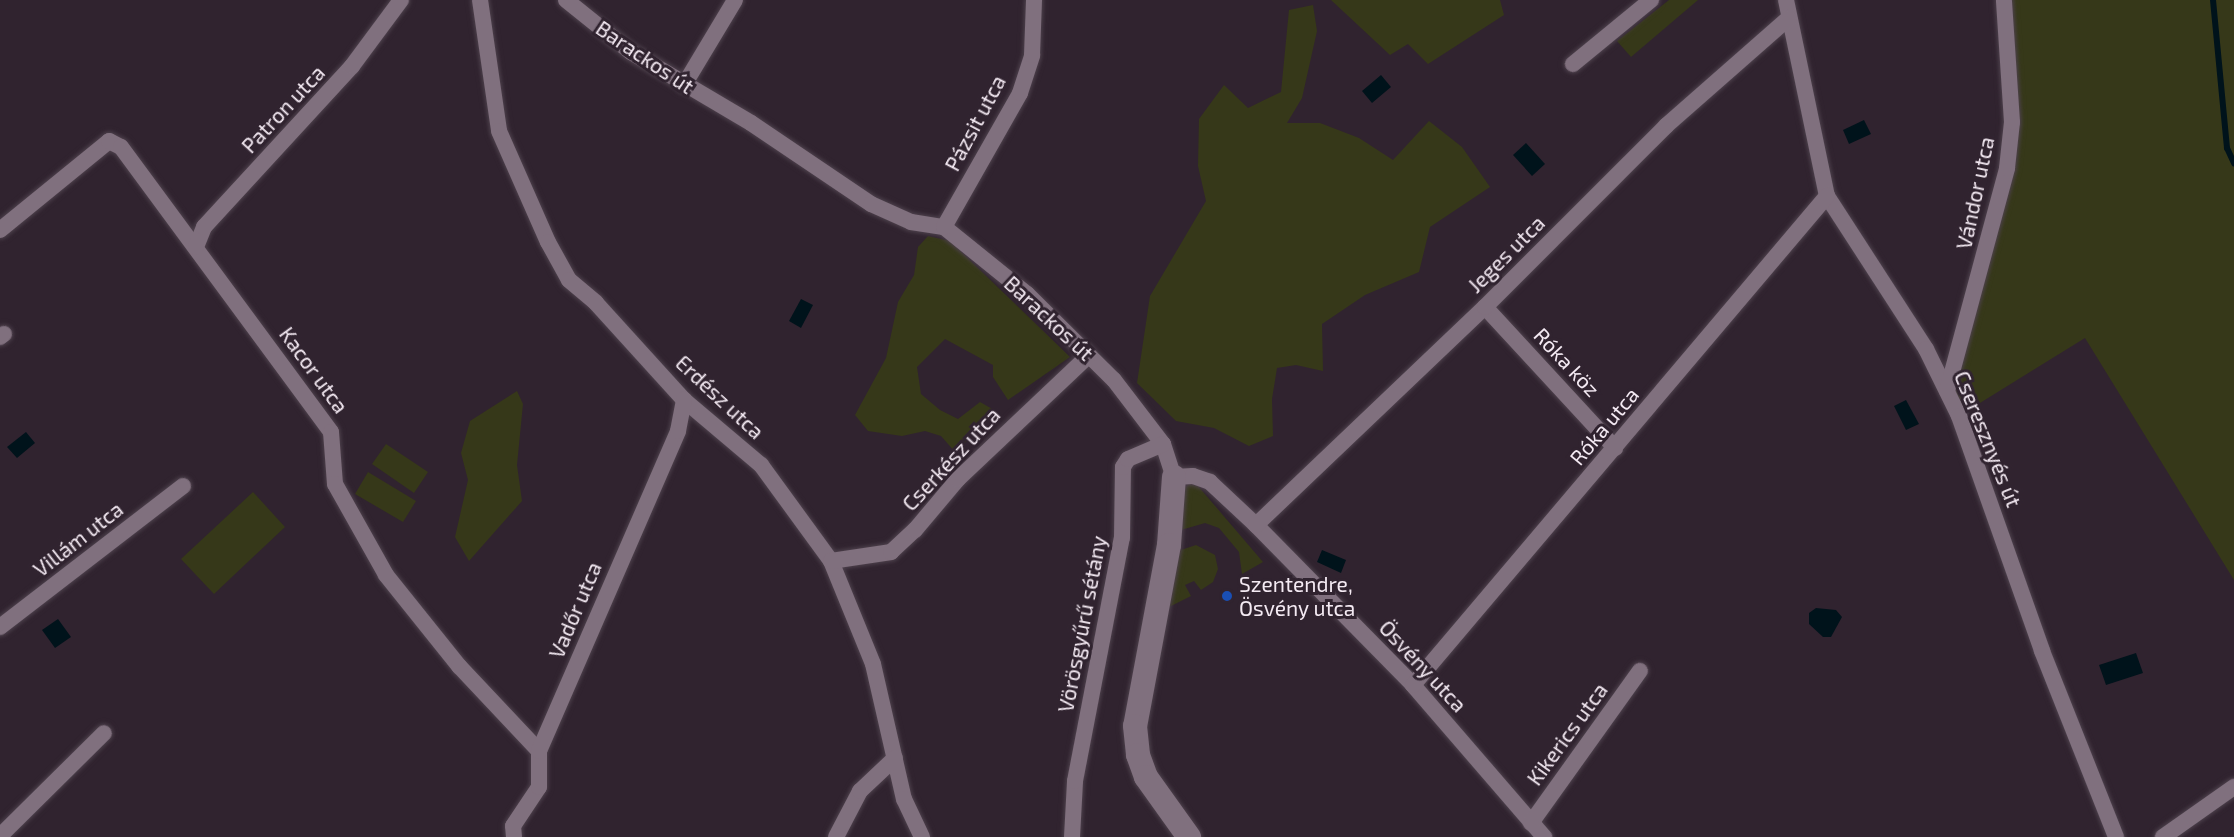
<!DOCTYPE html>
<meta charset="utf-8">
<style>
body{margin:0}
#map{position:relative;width:2234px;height:837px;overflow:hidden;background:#30232f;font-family:"Exo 2",sans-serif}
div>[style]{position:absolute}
.green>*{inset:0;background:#363819}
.water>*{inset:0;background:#00131b}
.stream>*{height:6px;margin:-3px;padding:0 3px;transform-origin:3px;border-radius:3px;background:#00131b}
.roads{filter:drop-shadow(0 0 2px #4d414c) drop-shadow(0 0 2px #4d414c)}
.street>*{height:16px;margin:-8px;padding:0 8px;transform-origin:8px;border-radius:8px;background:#80707e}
.secondary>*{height:24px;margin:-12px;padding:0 12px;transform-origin:12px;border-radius:12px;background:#80707e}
.dots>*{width:16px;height:16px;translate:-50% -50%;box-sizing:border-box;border:3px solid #30232f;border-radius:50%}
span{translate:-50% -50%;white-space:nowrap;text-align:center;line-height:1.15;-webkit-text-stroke:6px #30232f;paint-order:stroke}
.street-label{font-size:21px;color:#f4eaf3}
.poi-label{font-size:21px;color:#f4eaf3}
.left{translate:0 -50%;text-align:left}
</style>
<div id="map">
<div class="green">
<i style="clip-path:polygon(1331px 0,1500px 0,1504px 15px,1428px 64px,1408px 44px,1390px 55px)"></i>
<i style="clip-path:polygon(1669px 0,1698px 0,1631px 57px,1617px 41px)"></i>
<i style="clip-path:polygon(2004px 0,2234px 0,2234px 580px,2085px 338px,1959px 416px,1947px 391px,2007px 168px)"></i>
<i style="clip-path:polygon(1313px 5px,1317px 31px,1302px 98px,1287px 123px,1320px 123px,1359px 138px,1393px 160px,1429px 121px,1462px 147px,1490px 187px,1430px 227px,1419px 272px,1365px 295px,1322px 324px,1323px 371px,1296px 365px,1277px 368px,1272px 399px,1273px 436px,1249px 446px,1214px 428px,1176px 421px,1137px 383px,1150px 296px,1206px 201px,1198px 166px,1199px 119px,1224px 85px,1248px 108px,1281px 92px,1289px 10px)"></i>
<i style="clip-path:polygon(928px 236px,950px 241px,1070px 357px,1008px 400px,993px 377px,993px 365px,945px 339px,917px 367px,921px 394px,940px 410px,958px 419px,980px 402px,994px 410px,956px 453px,941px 436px,925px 431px,902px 436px,868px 431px,855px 415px,886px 358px,898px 302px,914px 275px,918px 247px)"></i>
<i style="clip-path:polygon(517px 391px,523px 404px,517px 465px,522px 501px,469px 561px,455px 537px,468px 480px,461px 453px,470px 421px)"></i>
<i style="clip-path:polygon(386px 444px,428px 472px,414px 493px,372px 464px)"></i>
<i style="clip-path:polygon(368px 472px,416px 501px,403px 522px,355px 494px)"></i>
<i style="clip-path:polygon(1189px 484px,1198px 486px,1263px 562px,1242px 574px,1239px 552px,1219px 528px,1205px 523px,1181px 530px,1181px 491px)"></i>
<i style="clip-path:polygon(253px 492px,285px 527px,214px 594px,181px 559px)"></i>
<i style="clip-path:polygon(1196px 545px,1215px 555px,1218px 569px,1213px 582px,1201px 590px,1194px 581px,1185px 585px,1191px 596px,1163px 610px,1175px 552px)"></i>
</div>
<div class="water">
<i style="clip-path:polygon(1381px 75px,1391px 87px,1372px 103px,1362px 91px)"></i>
<i style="clip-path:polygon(1864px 120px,1871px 134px,1849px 144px,1843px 130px)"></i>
<i style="clip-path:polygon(1526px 143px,1545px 164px,1532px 176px,1513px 155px)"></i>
<i style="clip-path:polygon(801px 299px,813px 305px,801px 328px,789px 321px)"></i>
<i style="clip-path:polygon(1906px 400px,1919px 424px,1906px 430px,1894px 406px)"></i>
<i style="clip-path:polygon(26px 432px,35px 443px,17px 458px,7px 447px)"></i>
<i style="clip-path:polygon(1322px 550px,1346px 560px,1341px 573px,1317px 562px)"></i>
<i style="clip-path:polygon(1816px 608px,1836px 610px,1842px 617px,1831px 637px,1823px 637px,1809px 624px,1809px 613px)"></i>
<i style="clip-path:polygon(58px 619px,71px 637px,55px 648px,42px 630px)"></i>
<i style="clip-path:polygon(2136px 653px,2143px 673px,2106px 685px,2099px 665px)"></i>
</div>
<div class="stream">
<i style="left:2213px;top:0;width:149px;rotate:84.6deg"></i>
<i style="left:2227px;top:148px;width:17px;rotate:65deg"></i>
</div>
<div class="roads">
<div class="street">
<i style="left:480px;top:0;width:132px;rotate:81.7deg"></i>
<i style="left:499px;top:131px;width:121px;rotate:66.2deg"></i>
<i style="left:548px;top:242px;width:43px;rotate:61.1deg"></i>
<i style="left:569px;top:280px;width:35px;rotate:40deg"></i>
<i style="left:596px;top:303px;width:131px;rotate:47.8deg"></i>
<i style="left:684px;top:400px;width:101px;rotate:40.2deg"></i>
<i style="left:761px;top:465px;width:119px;rotate:53.9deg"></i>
<i style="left:831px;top:561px;width:111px;rotate:67.8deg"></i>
<i style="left:873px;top:664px;width:139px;rotate:77.1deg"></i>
<i style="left:904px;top:799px;width:42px;rotate:64.7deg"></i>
<i style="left:566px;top:0;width:83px;rotate:38.7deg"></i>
<i style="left:631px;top:52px;width:139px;rotate:30.6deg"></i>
<i style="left:751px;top:123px;width:145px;rotate:34deg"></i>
<i style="left:871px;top:204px;width:44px;rotate:24.2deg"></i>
<i style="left:911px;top:222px;width:33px;rotate:9deg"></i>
<i style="left:944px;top:227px;width:107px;rotate:38.9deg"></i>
<i style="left:1027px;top:294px;width:122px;rotate:44.7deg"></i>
<i style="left:1114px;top:380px;width:81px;rotate:52.6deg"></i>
<i style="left:1163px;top:444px;width:35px;rotate:72deg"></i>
<i style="left:1174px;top:477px;width:19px;rotate:-3deg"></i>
<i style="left:1193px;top:476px;width:18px;rotate:19deg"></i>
<i style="left:1210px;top:482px;width:63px;rotate:43.1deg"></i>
<i style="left:1256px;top:525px;width:224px;rotate:45.5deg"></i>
<i style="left:1413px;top:685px;width:201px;rotate:49.2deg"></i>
<i style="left:1786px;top:0;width:200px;rotate:78.2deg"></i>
<i style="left:1827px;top:196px;width:182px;rotate:57.1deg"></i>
<i style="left:1926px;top:349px;width:75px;rotate:63.8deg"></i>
<i style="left:1959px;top:416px;width:249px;rotate:70.5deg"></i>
<i style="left:2042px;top:651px;width:200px;rotate:68.3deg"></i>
<i style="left:1573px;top:64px;width:101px;rotate:-39.4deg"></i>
<i style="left:684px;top:85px;width:99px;rotate:-59deg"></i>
<i style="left:944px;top:227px;width:154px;rotate:-60.4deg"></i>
<i style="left:1020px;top:93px;width:40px;rotate:-72deg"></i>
<i style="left:1032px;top:55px;width:55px;rotate:-87.9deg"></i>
<i style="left:0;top:230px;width:141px;rotate:-39.2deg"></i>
<i style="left:109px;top:141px;width:13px;rotate:27deg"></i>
<i style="left:121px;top:147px;width:354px;rotate:53.6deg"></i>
<i style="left:331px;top:432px;width:52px;rotate:85.6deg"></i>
<i style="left:335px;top:484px;width:104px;rotate:60.7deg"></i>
<i style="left:386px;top:575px;width:117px;rotate:51.3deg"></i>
<i style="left:459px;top:666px;width:117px;rotate:46.7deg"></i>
<i style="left:196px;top:247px;width:22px;rotate:-68deg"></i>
<i style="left:204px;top:227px;width:219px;rotate:-47.4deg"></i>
<i style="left:352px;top:66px;width:82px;rotate:-53.4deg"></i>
<i style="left:1485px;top:307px;width:192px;rotate:47.3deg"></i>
<i style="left:0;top:337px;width:5px;rotate:-37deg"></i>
<i style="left:1947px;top:391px;width:231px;rotate:-74.9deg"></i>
<i style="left:2007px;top:168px;width:46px;rotate:-83.8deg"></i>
<i style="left:2012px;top:122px;width:122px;rotate:-93.8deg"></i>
<i style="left:1256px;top:525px;width:316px;rotate:-43.6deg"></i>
<i style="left:1485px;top:307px;width:257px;rotate:-45deg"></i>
<i style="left:1667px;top:125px;width:162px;rotate:-41.3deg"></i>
<i style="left:831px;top:561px;width:61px;rotate:-8.5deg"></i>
<i style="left:891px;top:552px;width:33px;rotate:-43deg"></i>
<i style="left:915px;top:530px;width:67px;rotate:-49.9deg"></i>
<i style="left:958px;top:479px;width:180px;rotate:-43.4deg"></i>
<i style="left:0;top:627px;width:231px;rotate:-37.6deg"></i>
<i style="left:1413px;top:685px;width:641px;rotate:-49.75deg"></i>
<i style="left:1531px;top:823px;width:187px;rotate:-54.4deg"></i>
<i style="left:0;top:836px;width:146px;rotate:-44.7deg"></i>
<i style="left:514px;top:837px;width:11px;rotate:-95deg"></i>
<i style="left:513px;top:826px;width:47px;rotate:-56.3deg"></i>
<i style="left:539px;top:787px;width:36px;rotate:-90deg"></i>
<i style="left:539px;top:751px;width:349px;rotate:-66.5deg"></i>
<i style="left:678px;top:431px;width:32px;rotate:-79deg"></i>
<i style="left:836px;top:837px;width:52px;rotate:-62.4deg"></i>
<i style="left:860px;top:791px;width:48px;rotate:-43.3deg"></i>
<i style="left:1072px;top:837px;width:56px;rotate:-86.9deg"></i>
<i style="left:1075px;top:781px;width:248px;rotate:-79.1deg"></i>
<i style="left:1122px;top:538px;width:71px;rotate:-89.2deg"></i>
<i style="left:1123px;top:467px;width:9px;rotate:-58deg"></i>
<i style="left:1128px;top:459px;width:38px;rotate:-23deg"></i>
<i style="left:2163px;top:837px;width:87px;rotate:-35.2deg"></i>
</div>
<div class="secondary">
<i style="left:1174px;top:477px;width:68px;rotate:94.2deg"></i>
<i style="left:1169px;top:545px;width:184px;rotate:100.6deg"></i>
<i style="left:1135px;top:726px;width:29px;rotate:84deg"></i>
<i style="left:1138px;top:755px;width:23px;rotate:70deg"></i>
<i style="left:1146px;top:777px;width:74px;rotate:54.4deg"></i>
</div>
</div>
<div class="dots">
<i style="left:1227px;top:596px;background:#1a4fb4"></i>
</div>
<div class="street-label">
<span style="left:645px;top:57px;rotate:34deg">Barackos út</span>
<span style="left:283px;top:109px;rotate:-47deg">Patron utca</span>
<span style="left:975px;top:123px;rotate:-62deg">Pázsit utca</span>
<span style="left:1975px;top:193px;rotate:-78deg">Vándor utca</span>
<span style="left:1506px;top:254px;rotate:-45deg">Jeges utca</span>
<span style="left:1049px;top:318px;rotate:43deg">Barackos út</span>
<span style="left:1567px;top:362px;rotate:47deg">Róka köz</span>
<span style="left:314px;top:370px;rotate:54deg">Kacor utca</span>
<span style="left:720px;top:397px;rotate:43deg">Erdész utca</span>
<span style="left:1604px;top:426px;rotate:-50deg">Róka utca</span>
<span style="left:1988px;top:439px;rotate:68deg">Cseresznyés út</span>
<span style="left:951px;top:459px;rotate:-47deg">Cserkész utca</span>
<span style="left:78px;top:539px;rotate:-38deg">Villám utca</span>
<span style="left:575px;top:610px;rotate:-67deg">Vadőr utca</span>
<span style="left:1082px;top:624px;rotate:-79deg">Vörösgyűrű sétány</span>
<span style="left:1423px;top:666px;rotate:47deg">Ösvény utca</span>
<span style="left:1567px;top:734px;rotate:-54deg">Kikerics utca</span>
</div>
<div class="poi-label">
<span class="left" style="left:1239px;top:596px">Szentendre,<br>Ösvény utca</span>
</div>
</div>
